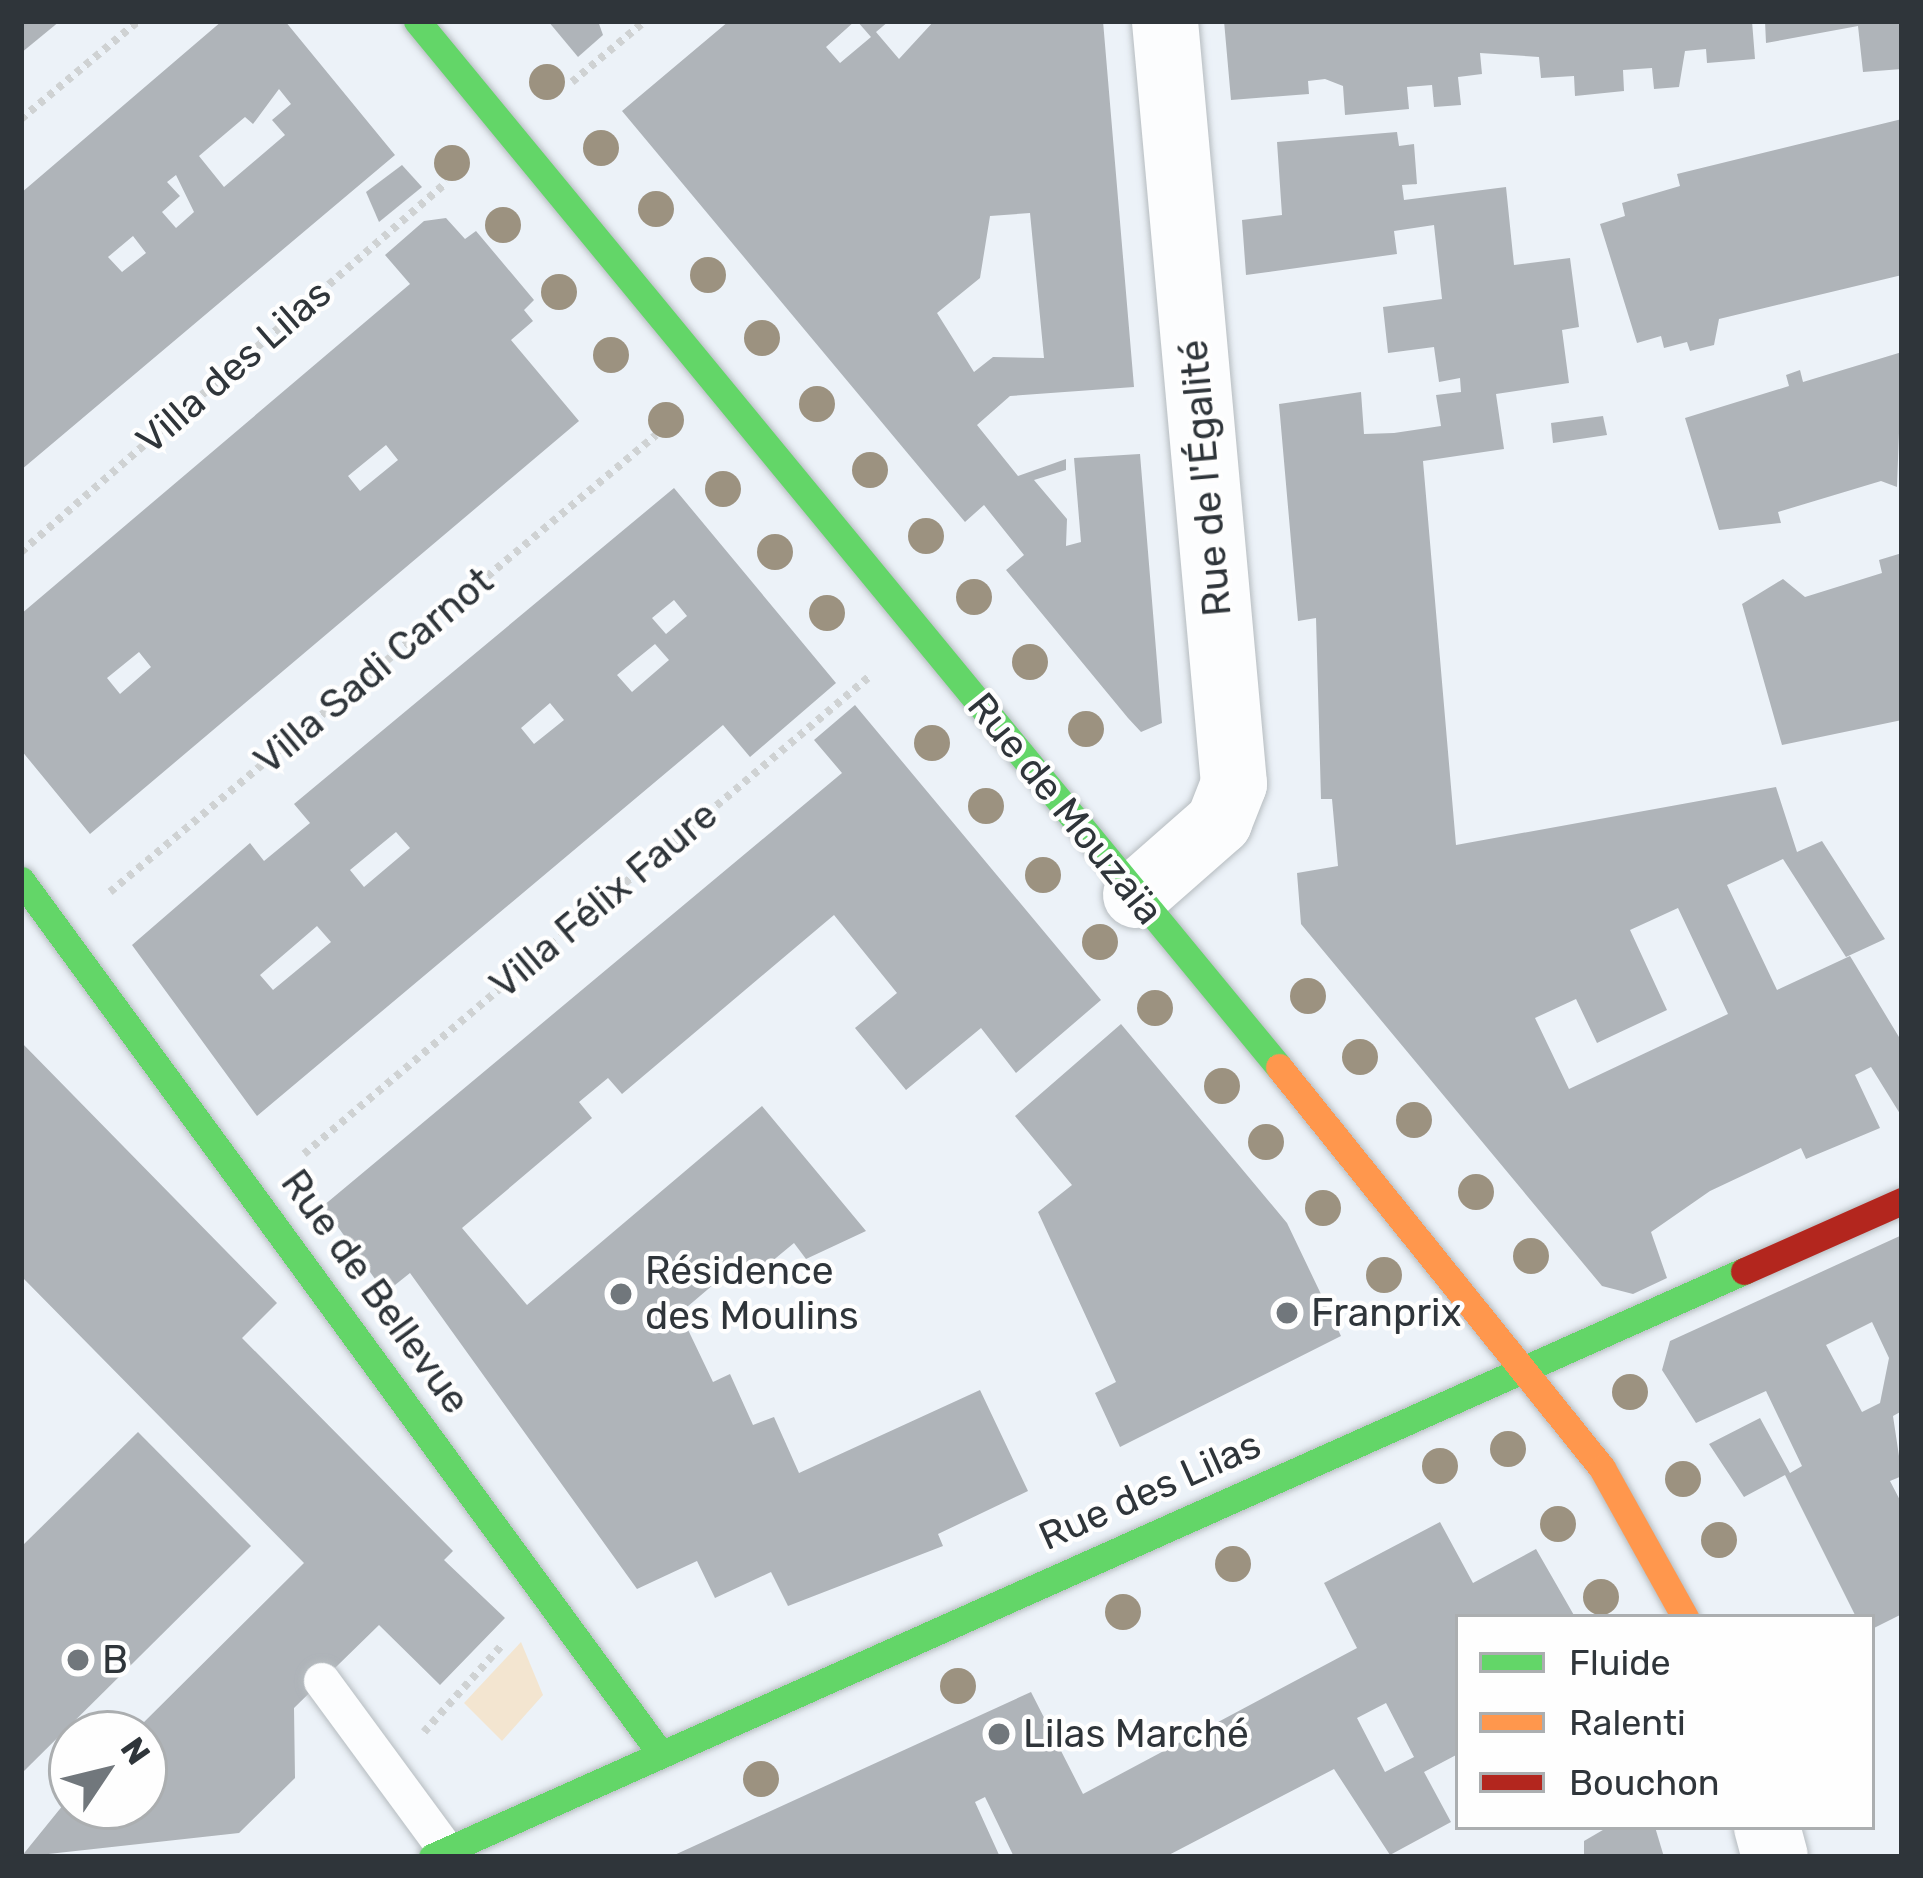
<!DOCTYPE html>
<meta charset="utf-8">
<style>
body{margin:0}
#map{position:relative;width:1923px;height:1878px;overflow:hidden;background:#ecf2f8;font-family:Rubik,sans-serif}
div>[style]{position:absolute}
.green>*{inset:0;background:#f3e5d0}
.building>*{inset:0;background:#afb4b9}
.path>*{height:8px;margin-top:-4px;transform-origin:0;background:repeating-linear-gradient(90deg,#cfd2d3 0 6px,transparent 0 12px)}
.roads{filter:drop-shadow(0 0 3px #b6bcc0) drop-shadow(0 0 3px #b6bcc0)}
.lane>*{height:36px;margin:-18px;padding:0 18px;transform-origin:18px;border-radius:18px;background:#fcfdfe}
.street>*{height:66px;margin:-33px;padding:0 33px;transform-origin:33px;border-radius:33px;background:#fcfdfe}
.fast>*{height:27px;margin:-13.5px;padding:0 13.5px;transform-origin:13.5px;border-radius:13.5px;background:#63d668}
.slow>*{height:27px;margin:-13.5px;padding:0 13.5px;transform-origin:13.5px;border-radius:13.5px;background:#ff974d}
.jam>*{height:27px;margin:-13.5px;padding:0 13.5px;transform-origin:13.5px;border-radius:13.5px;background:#b3261e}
.trees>*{width:36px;height:36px;margin:-18px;border-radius:50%;background:#9c9280}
.dots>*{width:33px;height:33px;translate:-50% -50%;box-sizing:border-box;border:6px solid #fefefe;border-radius:50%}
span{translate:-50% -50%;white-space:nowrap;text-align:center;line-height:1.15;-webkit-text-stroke:9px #fefefe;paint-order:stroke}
.street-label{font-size:39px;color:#2f353a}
.poi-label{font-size:39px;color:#2f353a}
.left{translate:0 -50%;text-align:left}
.frame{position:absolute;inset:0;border:24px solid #2f353a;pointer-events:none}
.legend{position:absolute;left:1455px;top:1614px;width:420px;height:216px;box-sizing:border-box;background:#fefefe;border:3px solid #abaeb0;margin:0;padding:15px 21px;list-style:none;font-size:36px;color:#2f353a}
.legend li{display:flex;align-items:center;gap:24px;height:60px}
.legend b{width:60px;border:3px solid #abaeb0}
.north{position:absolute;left:48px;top:1710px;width:120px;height:120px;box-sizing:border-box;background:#fefefe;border:3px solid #abaeb0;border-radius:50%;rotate:55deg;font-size:33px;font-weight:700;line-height:48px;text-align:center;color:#2f353a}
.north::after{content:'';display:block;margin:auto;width:42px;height:54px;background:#71777c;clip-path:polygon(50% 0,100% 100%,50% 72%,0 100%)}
</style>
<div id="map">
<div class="green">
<i style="clip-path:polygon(521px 1642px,543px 1695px,502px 1741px,464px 1703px)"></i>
</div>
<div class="building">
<i style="clip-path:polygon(21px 21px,60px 21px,21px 53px)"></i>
<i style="clip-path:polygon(evenodd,222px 21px,285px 21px,395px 155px,21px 470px,21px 193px,222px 21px,279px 89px,291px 104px,272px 120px,285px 135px,224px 187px,199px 156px,245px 117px,253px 124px,279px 89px,222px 21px,176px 175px,194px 212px,176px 228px,162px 212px,180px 196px,167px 182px,176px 175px,222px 21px,133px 236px,146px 253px,122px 272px,108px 257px,133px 236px)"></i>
<i style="clip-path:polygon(548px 21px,598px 21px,603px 35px,578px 57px)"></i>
<i style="clip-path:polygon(evenodd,729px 21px,855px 21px,826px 47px,840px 63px,871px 37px,857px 21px,889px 21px,876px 32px,899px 59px,934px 21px,1103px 21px,1134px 387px,1010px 396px,977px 425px,1018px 476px,1066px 459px,1066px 470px,1034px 480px,1067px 519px,1066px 546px,1081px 542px,1074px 458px,1140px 454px,1162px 723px,1141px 732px,1128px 718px,1006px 570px,1024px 555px,984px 505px,965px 522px,622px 111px,729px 21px,1030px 213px,1044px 358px,993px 357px,974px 372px,937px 313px,980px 278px,990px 216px,1030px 213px)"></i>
<i style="clip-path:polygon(1224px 21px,1752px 21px,1755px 59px,1707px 63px,1706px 49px,1685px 51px,1679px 87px,1654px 89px,1652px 68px,1623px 70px,1624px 91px,1575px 96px,1574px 76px,1541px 78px,1539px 57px,1480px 53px,1482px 74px,1458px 77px,1461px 105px,1434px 107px,1432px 85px,1407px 87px,1409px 109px,1345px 115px,1343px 86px,1325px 79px,1308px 81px,1309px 94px,1231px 100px)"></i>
<i style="clip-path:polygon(1765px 21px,1902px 21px,1902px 69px,1863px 72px,1858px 26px,1766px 43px)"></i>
<i style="clip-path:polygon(1902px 119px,1902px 275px,1719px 319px,1714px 345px,1690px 351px,1687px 342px,1664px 348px,1661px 336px,1637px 343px,1600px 224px,1625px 216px,1622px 203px,1680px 186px,1677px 174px)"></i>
<i style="clip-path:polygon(evenodd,1397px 132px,1399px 146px,1414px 144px,1417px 184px,1402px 185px,1404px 200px,1506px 187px,1514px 265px,1570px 258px,1579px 327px,1562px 330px,1569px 383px,1496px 394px,1504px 449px,1423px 461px,1456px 845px,1776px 787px,1797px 852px,1822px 841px,1885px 939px,1846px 957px,1783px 859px,1727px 885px,1777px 990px,1850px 956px,1902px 1042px,1902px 1117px,1871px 1067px,1855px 1075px,1880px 1128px,1806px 1159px,1801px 1148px,1710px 1191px,1651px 1232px,1667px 1278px,1633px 1294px,1602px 1286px,1301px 924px,1297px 873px,1338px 866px,1332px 799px,1321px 799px,1316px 618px,1298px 621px,1279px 404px,1361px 392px,1364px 434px,1394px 433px,1441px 426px,1436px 395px,1461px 392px,1460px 378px,1439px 382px,1434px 347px,1388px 353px,1383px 307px,1442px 299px,1434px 225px,1394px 231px,1397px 254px,1246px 275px,1242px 220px,1282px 215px,1277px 142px,1397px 132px,1678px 908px,1728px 1014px,1569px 1089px,1535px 1018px,1576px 999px,1597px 1043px,1667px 1010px,1630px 930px,1678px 908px)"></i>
<i style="clip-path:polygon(402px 165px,422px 187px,379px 222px,366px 192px)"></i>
<i style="clip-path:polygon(evenodd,446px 218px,465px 239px,476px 231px,534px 300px,524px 310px,533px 321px,511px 340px,579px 421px,90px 834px,21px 750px,21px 614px,410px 284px,385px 255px,424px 221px,446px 218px,386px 445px,398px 460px,360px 491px,348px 476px,386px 445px,446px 218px,139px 652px,151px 667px,120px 694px,107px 678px,139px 652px)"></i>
<i style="clip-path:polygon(1902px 352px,1897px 487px,1881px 481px,1778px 512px,1781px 523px,1719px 530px,1685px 418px,1789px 386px,1786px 375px,1800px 370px,1803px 382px)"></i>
<i style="clip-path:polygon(1603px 416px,1607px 435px,1553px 443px,1551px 423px)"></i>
<i style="clip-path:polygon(evenodd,674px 488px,836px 683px,750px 757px,723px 725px,257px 1116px,132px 945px,250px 843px,264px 861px,310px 823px,294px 804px,674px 488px,674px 600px,687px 616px,666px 634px,652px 618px,674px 600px,674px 488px,655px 644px,669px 660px,632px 692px,617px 675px,655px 644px,674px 488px,550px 703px,564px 720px,534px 744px,521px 728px,550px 703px,674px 488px,396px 832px,410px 848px,364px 887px,350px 870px,396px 832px,674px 488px,317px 926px,331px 942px,273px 990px,260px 975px,317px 926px)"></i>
<i style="clip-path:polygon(1902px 553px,1902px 720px,1782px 745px,1742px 604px,1783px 579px,1805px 597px,1882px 573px,1879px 560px)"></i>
<i style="clip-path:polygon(855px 705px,1101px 1000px,1016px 1073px,981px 1028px,906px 1090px,855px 1028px,897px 993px,834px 915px,622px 1094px,608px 1078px,579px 1102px,592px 1118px,462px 1228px,527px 1305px,762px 1106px,866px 1231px,806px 1259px,794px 1243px,747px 1282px,734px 1267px,680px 1313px,713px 1382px,730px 1374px,753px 1425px,774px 1417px,799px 1473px,980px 1390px,1028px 1491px,938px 1534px,943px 1546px,788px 1606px,771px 1572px,715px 1598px,697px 1561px,637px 1589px,410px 1273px,385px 1293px,323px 1206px,842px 773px,814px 740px)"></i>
<i style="clip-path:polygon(1121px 1024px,1287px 1223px,1341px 1336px,1120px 1447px,1095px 1393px,1116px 1382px,1038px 1212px,1072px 1185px,1015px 1116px)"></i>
<i style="clip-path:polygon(21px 1042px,277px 1303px,242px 1338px,453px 1551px,444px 1560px,505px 1618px,440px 1685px,379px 1625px,294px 1708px,295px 1778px,239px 1833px,21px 1857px,72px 1794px,72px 1806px,144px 1806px,144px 1734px,132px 1734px,304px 1563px,21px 1276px)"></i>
<i style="clip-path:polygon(evenodd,1902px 1235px,1902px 1411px,1893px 1416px,1902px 1476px,1890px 1481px,1902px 1504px,1902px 1614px,1872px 1629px,1872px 1617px,1856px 1617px,1785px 1475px,1744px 1497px,1709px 1444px,1760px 1418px,1790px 1473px,1802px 1466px,1766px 1391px,1696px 1423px,1662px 1370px,1670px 1341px,1902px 1235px,1872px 1322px,1889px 1358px,1880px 1403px,1862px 1412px,1826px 1345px,1872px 1322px)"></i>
<i style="clip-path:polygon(138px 1432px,251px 1546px,21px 1774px,21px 1547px)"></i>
<i style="clip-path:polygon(evenodd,1440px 1522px,1473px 1583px,1536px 1549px,1575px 1617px,1458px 1617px,1458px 1754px,1424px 1772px,1451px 1822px,1390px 1855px,1334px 1769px,1165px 1857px,1014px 1857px,985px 1797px,975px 1802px,1000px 1857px,670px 1857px,1031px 1692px,1083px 1794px,1357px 1648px,1324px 1583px,1440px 1522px,1386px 1703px,1414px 1757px,1385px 1772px,1357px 1718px,1386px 1703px)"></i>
<i style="clip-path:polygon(1608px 1827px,1655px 1827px,1664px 1857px,1584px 1857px,1584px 1841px)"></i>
</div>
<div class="path">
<i style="left:572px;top:82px;width:95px;rotate:-39.9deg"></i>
<i style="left:21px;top:119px;width:153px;rotate:-39.9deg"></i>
<i style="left:21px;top:552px;width:564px;rotate:-40.98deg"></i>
<i style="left:110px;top:892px;width:712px;rotate:-39.93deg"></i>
<i style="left:304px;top:1154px;width:741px;rotate:-40.18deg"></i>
<i style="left:424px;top:1732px;width:117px;rotate:-48.1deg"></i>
</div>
<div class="roads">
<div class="lane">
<i style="left:322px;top:1681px;width:210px;rotate:53.7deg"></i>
</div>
<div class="street">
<i style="left:1136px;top:895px;width:111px;rotate:-41.3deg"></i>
<i style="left:1219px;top:822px;width:41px;rotate:-68.5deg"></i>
<i style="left:1234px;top:784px;width:766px;rotate:-95.17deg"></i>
<i style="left:1767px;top:1827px;width:31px;rotate:75deg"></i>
</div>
<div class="fast">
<i style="left:417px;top:21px;width:1355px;rotate:50.51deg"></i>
<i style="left:21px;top:880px;width:1083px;rotate:53.79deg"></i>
<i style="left:432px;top:1857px;width:1437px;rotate:-24.07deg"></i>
</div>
<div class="slow">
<i style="left:1279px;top:1067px;width:515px;rotate:51.15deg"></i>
<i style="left:1602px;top:1468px;width:171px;rotate:60.9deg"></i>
</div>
<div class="jam">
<i style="left:1744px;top:1271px;width:173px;rotate:-23.9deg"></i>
</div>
</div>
<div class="trees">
<i style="left:547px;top:82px"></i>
<i style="left:601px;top:148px"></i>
<i style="left:452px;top:163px"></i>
<i style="left:656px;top:209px"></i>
<i style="left:503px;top:225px"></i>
<i style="left:708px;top:275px"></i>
<i style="left:559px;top:292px"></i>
<i style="left:762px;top:338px"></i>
<i style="left:611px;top:355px"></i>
<i style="left:817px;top:404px"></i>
<i style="left:666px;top:420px"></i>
<i style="left:870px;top:470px"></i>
<i style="left:723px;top:489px"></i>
<i style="left:926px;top:536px"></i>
<i style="left:775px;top:552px"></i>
<i style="left:974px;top:597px"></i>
<i style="left:827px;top:613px"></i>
<i style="left:1030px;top:662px"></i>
<i style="left:1086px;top:729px"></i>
<i style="left:932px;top:743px"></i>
<i style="left:986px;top:806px"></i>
<i style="left:1043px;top:875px"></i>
<i style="left:1100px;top:942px"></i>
<i style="left:1308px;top:996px"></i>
<i style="left:1155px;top:1008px"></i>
<i style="left:1360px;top:1057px"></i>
<i style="left:1222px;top:1086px"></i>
<i style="left:1414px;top:1120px"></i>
<i style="left:1266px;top:1142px"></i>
<i style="left:1476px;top:1192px"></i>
<i style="left:1323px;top:1208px"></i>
<i style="left:1531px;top:1256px"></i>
<i style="left:1384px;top:1275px"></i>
<i style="left:1630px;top:1392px"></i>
<i style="left:1508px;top:1449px"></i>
<i style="left:1440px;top:1466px"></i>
<i style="left:1683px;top:1479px"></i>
<i style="left:1558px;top:1524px"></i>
<i style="left:1719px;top:1540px"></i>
<i style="left:1233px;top:1564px"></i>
<i style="left:1601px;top:1597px"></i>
<i style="left:1123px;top:1612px"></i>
<i style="left:958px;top:1686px"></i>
<i style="left:761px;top:1779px"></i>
</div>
<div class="dots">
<i style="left:621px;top:1294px;background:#71777c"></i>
<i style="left:1287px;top:1313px;background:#71777c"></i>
<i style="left:78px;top:1660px;background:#71777c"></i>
<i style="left:999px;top:1734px;background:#71777c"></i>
</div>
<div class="street-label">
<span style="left:234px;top:367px;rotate:-41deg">Villa des Lilas</span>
<span style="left:1206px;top:478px;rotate:-95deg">Rue de l'Égalité</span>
<span style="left:374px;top:671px;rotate:-40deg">Villa Sadi Carnot</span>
<span style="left:1065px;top:809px;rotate:51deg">Rue de Mouzaïa</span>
<span style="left:604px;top:900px;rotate:-40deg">Villa Félix Faure</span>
<span style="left:375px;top:1292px;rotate:54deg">Rue de Bellevue</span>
<span style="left:1150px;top:1491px;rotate:-24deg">Rue des Lilas</span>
</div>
<div class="poi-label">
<span class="left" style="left:645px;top:1294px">Résidence<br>des Moulins</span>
<span class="left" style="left:1311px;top:1313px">Franprix</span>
<span class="left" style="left:102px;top:1660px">B</span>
<span class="left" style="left:1023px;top:1734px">Lilas Marché</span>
</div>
<div class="frame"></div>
<ul class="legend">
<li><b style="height:15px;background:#63d668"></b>Fluide</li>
<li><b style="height:15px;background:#ff974d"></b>Ralenti</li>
<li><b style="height:15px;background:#b3261e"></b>Bouchon</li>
</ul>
<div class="north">N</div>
</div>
